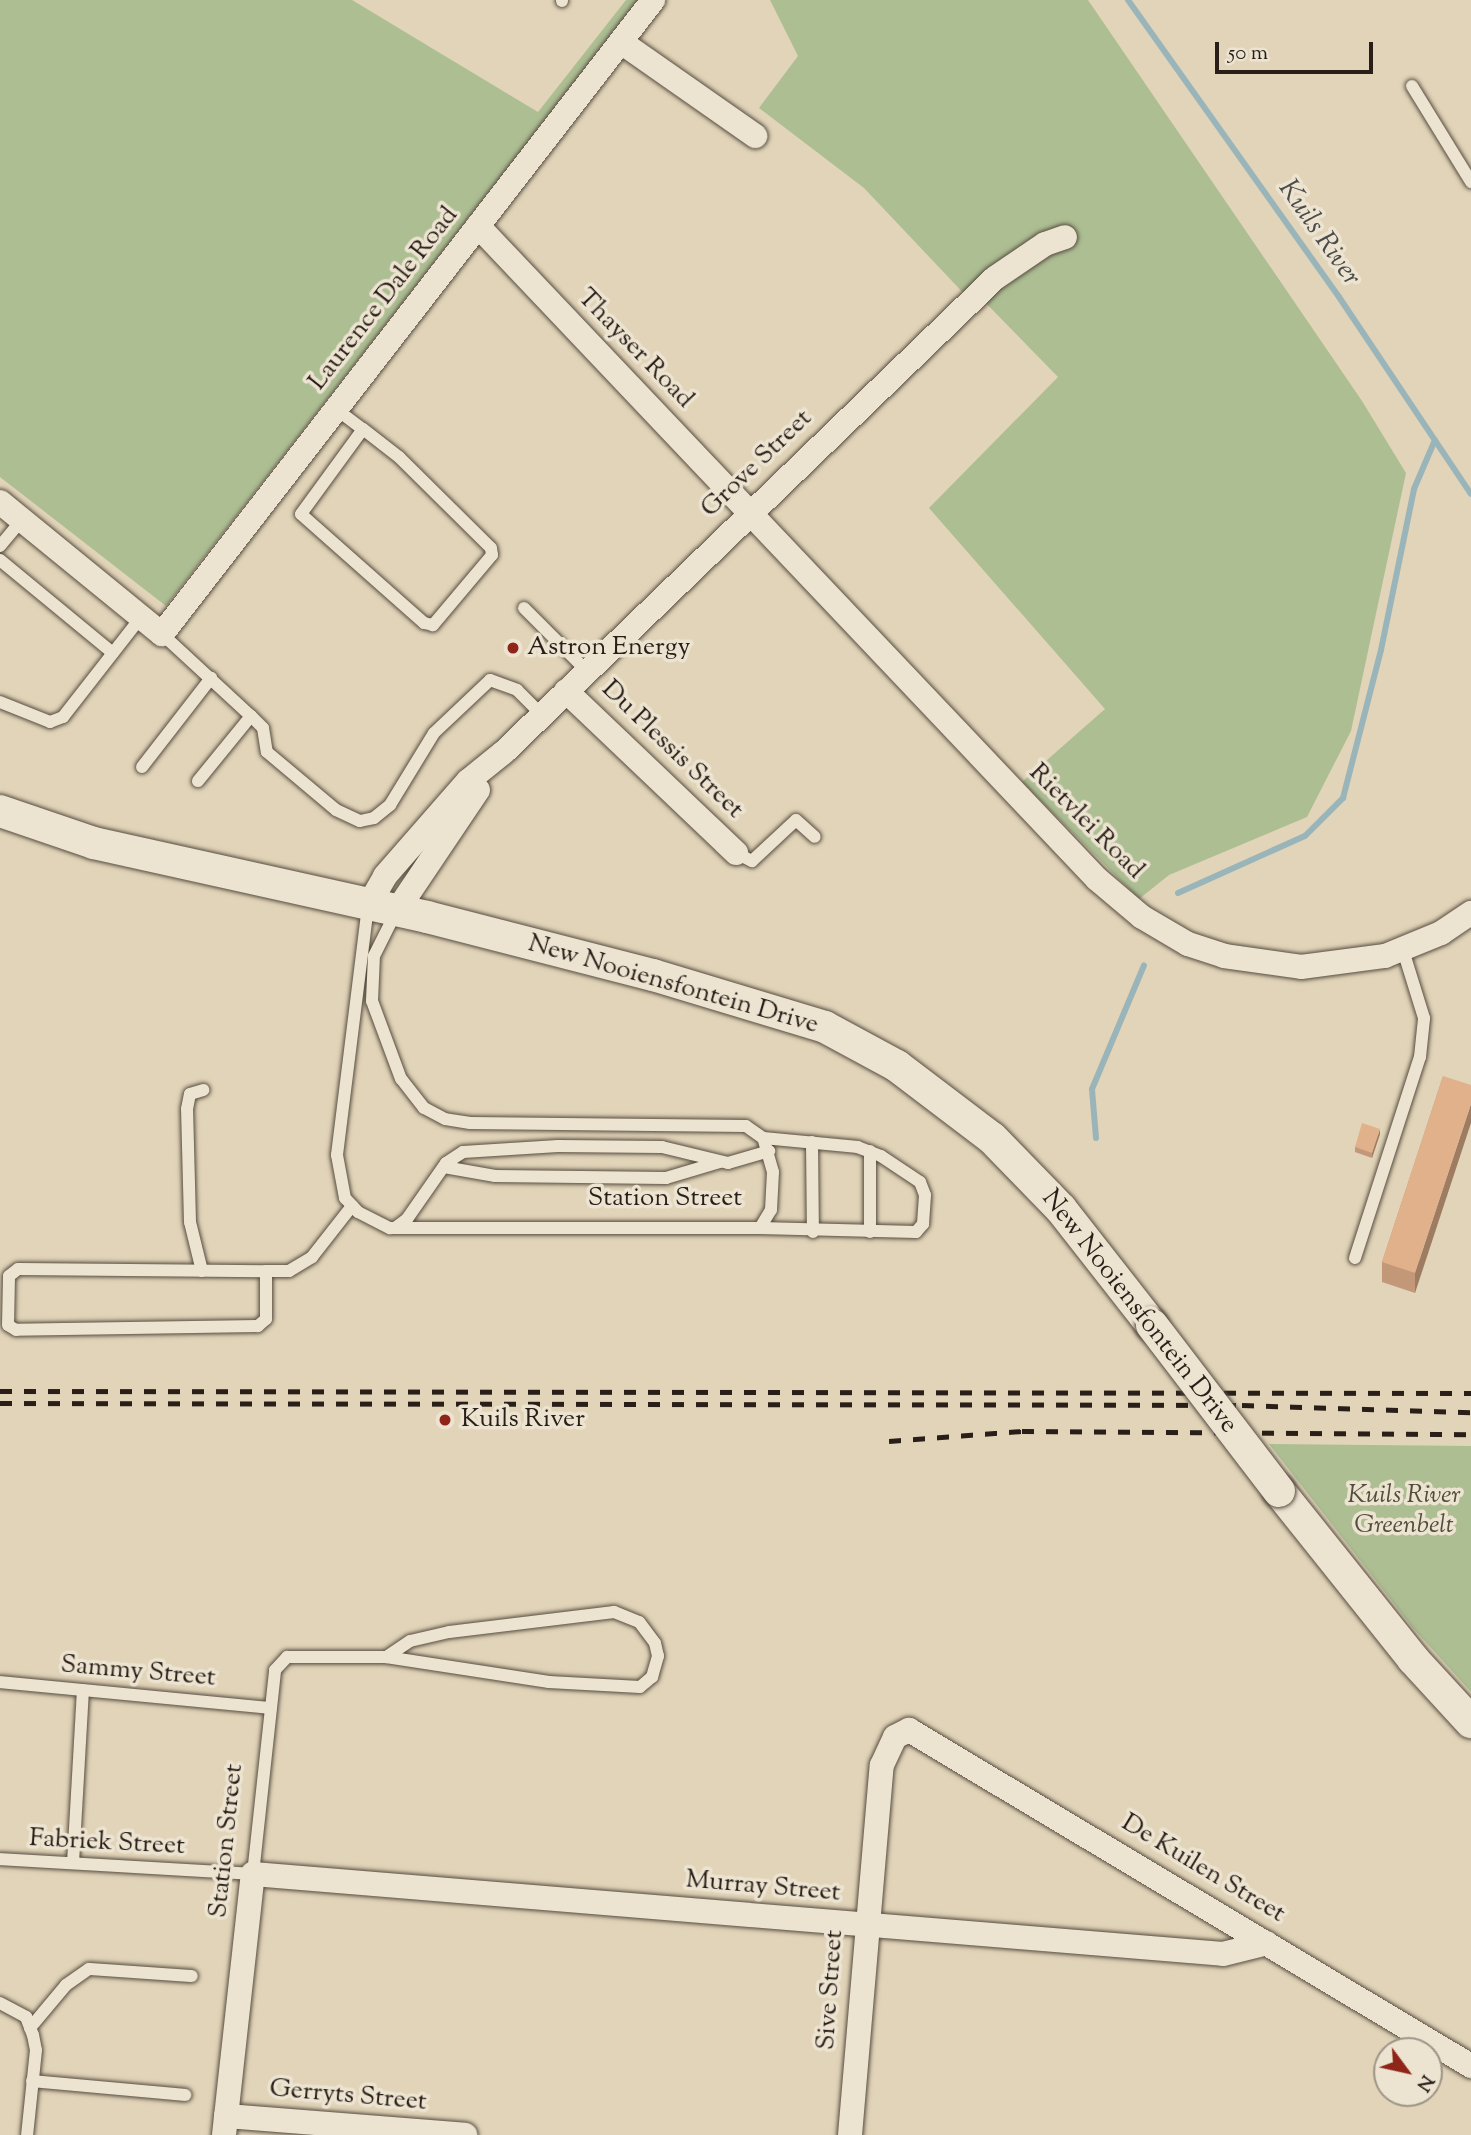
<!DOCTYPE html>
<style>
body{margin:0}
#map{position:relative;width:1471px;height:2135px;overflow:hidden;background:#e1d4b8;font-family:"Sorts Mill Goudy",serif}
div>[style]{position:absolute}
.green>*{inset:0;background:#adbe93}
.stream>*{height:6px;margin:-3px;padding:0 3px;transform-origin:3px;border-radius:3px;background:#9ab5ba}
.roads{filter:drop-shadow(0 0 2px #574c40) drop-shadow(0 0 2px #574c40)}
.service>*{height:12px;margin:-6px;padding:0 6px;transform-origin:6px;border-radius:6px;background:#ece3d1}
.minor>*{height:24px;margin:-12px;padding:0 12px;transform-origin:12px;border-radius:12px;background:#ece3d1}
.tertiary>*{height:32px;margin:-16px;padding:0 16px;transform-origin:16px;border-radius:16px;background:#ece3d1}
.rail>*{height:5px;margin-top:-2.5px;transform-origin:0;background:repeating-linear-gradient(90deg,#291e18 0 12px,transparent 0 24px)}
.bridges{filter:drop-shadow(0 0 2px #574c40) drop-shadow(0 0 2px #574c40)}
.tertiary-bridge>*{height:32px;margin:-16px;padding:0 16px;transform-origin:16px;border-radius:16px;background:#ece3d1}
.wall>*{inset:0;background:#c29878}
.shaded-wall>*{inset:0;background:#9e7c61}
.building>*{inset:0;background:#e1b18b}
.dots>*{width:19px;height:19px;translate:-50% -50%;box-sizing:border-box;border:4px solid #ece3d1;border-radius:50%}
span{translate:-50% -50%;white-space:nowrap;text-align:center;line-height:1.15;-webkit-text-stroke:7px #ece3d1;paint-order:stroke}
.street-label{font-size:26px;color:#291e18}
.poi-label{font-size:26px;color:#291e18}
.left{translate:0 -50%;text-align:left}
.park-label{font-size:26px;color:#514e3d;font-style:italic}
.water-label{font-size:28px;color:#4b4b49;font-style:italic}
.north{position:absolute;left:1373px;top:2037px;width:70px;height:70px;box-sizing:border-box;background:#ece3d1;border:2px solid #9e9487;border-radius:50%;rotate:123deg;font-size:19px;font-weight:700;line-height:28px;text-align:center;color:#291e18}
.north::after{content:'';display:block;margin:auto;width:24px;height:32px;background:#8f2418;clip-path:polygon(50% 0,100% 100%,50% 72%,0 100%)}
.scale{position:absolute;left:1215px;top:42px;width:158px;height:32px;box-sizing:border-box;border:4px solid #291e18;border-top:0;padding-left:9px;font-size:21px;line-height:24px;white-space:nowrap;color:#291e18;-webkit-text-stroke:5px #ece3d1;paint-order:stroke}
</style>
<div id="map">
<div class="green">
<i style="clip-path:polygon(0 0,352px 0,538px 112px,626px 0,639px 0,166px 606px,0 477px)"></i>
<i style="clip-path:polygon(770px 0,1088px 0,1362px 401px,1406px 473px,1351px 731px,1307px 817px,1169px 875px,1139px 899px,1022px 782px,1105px 709px,929px 508px,1058px 377px,977px 294px,970px 300px,864px 188px,759px 108px,798px 56px)"></i>
<i style="clip-path:polygon(1269px 1444px,1471px 1446px,1471px 1692px,1413px 1628px)"></i>
</div>
<div class="stream">
<i style="left:1128px;top:0;width:364px;rotate:54.6deg"></i>
<i style="left:1339px;top:297px;width:237px;rotate:56.2deg"></i>
<i style="left:1178px;top:893px;width:139px;rotate:-24.2deg"></i>
<i style="left:1305px;top:836px;width:54px;rotate:-45deg"></i>
<i style="left:1343px;top:798px;width:153px;rotate:-75.6deg"></i>
<i style="left:1381px;top:650px;width:164px;rotate:-78.4deg"></i>
<i style="left:1414px;top:489px;width:53px;rotate:-66.8deg"></i>
<i style="left:1096px;top:1138px;width:49px;rotate:-94.7deg"></i>
<i style="left:1092px;top:1089px;width:134px;rotate:-67.2deg"></i>
</div>
<div class="roads">
<div class="service">
<i style="left:562px;top:0;width:1px;rotate:90deg"></i>
<i style="left:1412px;top:86px;width:113px;rotate:58.4deg"></i>
<i style="left:336px;top:409px;width:34px;rotate:37deg"></i>
<i style="left:363px;top:429px;width:46px;rotate:37.9deg"></i>
<i style="left:399px;top:457px;width:129px;rotate:44.7deg"></i>
<i style="left:491px;top:548px;width:7px;rotate:82deg"></i>
<i style="left:492px;top:555px;width:92px;rotate:130.1deg"></i>
<i style="left:433px;top:625px;width:9px;rotate:-167deg"></i>
<i style="left:424px;top:623px;width:164px;rotate:-138.5deg"></i>
<i style="left:301px;top:514px;width:105px;rotate:-53.9deg"></i>
<i style="left:0;top:546px;width:34px;rotate:-50deg"></i>
<i style="left:0;top:560px;width:146px;rotate:39.5deg"></i>
<i style="left:524px;top:608px;width:89px;rotate:45deg"></i>
<i style="left:162px;top:634px;width:121px;rotate:42.7deg"></i>
<i style="left:251px;top:716px;width:84px;rotate:129.2deg"></i>
<i style="left:0;top:702px;width:54px;rotate:21.8deg"></i>
<i style="left:50px;top:722px;width:14px;rotate:-21deg"></i>
<i style="left:63px;top:717px;width:127px;rotate:-52deg"></i>
<i style="left:251px;top:716px;width:17px;rotate:45deg"></i>
<i style="left:263px;top:728px;width:24px;rotate:81deg"></i>
<i style="left:267px;top:752px;width:90px;rotate:40deg"></i>
<i style="left:336px;top:810px;width:26px;rotate:25deg"></i>
<i style="left:360px;top:821px;width:14px;rotate:-12deg"></i>
<i style="left:374px;top:818px;width:21px;rotate:-39deg"></i>
<i style="left:390px;top:805px;width:84px;rotate:-58.6deg"></i>
<i style="left:434px;top:733px;width:77px;rotate:-43.4deg"></i>
<i style="left:490px;top:680px;width:29px;rotate:20deg"></i>
<i style="left:517px;top:690px;width:35px;rotate:45deg"></i>
<i style="left:142px;top:767px;width:113px;rotate:-52.2deg"></i>
<i style="left:736px;top:853px;width:18px;rotate:27deg"></i>
<i style="left:752px;top:861px;width:60px;rotate:-43deg"></i>
<i style="left:796px;top:820px;width:25px;rotate:42deg"></i>
<i style="left:368px;top:906px;width:251px;rotate:97.1deg"></i>
<i style="left:337px;top:1155px;width:44px;rotate:79.5deg"></i>
<i style="left:345px;top:1198px;width:19px;rotate:47deg"></i>
<i style="left:358px;top:1212px;width:36px;rotate:27deg"></i>
<i style="left:390px;top:1228px;width:370px"></i>
<i style="left:760px;top:1228px;width:21px;rotate:-59deg"></i>
<i style="left:771px;top:1210px;width:38px;rotate:-87deg"></i>
<i style="left:773px;top:1172px;width:35px;rotate:-106deg"></i>
<i style="left:763px;top:1138px;width:21px;rotate:-145deg"></i>
<i style="left:746px;top:1126px;width:276px;rotate:-179.4deg"></i>
<i style="left:470px;top:1123px;width:25px;rotate:-171deg"></i>
<i style="left:445px;top:1119px;width:24px;rotate:-152deg"></i>
<i style="left:424px;top:1108px;width:37px;rotate:-128deg"></i>
<i style="left:401px;top:1079px;width:83px;rotate:-110.4deg"></i>
<i style="left:372px;top:1001px;width:45px;rotate:-87.5deg"></i>
<i style="left:374px;top:956px;width:49px;rotate:-63.4deg"></i>
<i style="left:812px;top:1142px;width:90px;rotate:89.4deg"></i>
<i style="left:870px;top:1151px;width:81px;rotate:90deg"></i>
<i style="left:444px;top:1167px;width:52px;rotate:10deg"></i>
<i style="left:495px;top:1176px;width:171px;rotate:0.7deg"></i>
<i style="left:666px;top:1178px;width:56px;rotate:-16.5deg"></i>
<i style="left:395px;top:1228px;width:15px;rotate:-37deg"></i>
<i style="left:407px;top:1219px;width:68px;rotate:-55.1deg"></i>
<i style="left:446px;top:1163px;width:20px;rotate:-33deg"></i>
<i style="left:463px;top:1152px;width:95px;rotate:-3.6deg"></i>
<i style="left:558px;top:1146px;width:104px;rotate:0.6deg"></i>
<i style="left:662px;top:1147px;width:68px;rotate:13.6deg"></i>
<i style="left:728px;top:1163px;width:43px;rotate:-16.3deg"></i>
<i style="left:760px;top:1228px;width:156px;rotate:1.5deg"></i>
<i style="left:916px;top:1232px;width:11px;rotate:-49deg"></i>
<i style="left:923px;top:1224px;width:29px;rotate:-86deg"></i>
<i style="left:925px;top:1195px;width:14px;rotate:-111deg"></i>
<i style="left:920px;top:1182px;width:47px;rotate:-146.3deg"></i>
<i style="left:881px;top:1156px;width:25px;rotate:-159deg"></i>
<i style="left:858px;top:1147px;width:95px;rotate:-174.6deg"></i>
<i style="left:1355px;top:1258px;width:211px;rotate:-72.1deg"></i>
<i style="left:1420px;top:1057px;width:39px;rotate:-84deg"></i>
<i style="left:1424px;top:1018px;width:71px;rotate:-107.2deg"></i>
<i style="left:202px;top:1271px;width:50px;rotate:-103.8deg"></i>
<i style="left:190px;top:1222px;width:113px;rotate:-91.5deg"></i>
<i style="left:187px;top:1109px;width:15px;rotate:-79deg"></i>
<i style="left:190px;top:1094px;width:14px;rotate:-17deg"></i>
<i style="left:266px;top:1271px;width:48px;rotate:90deg"></i>
<i style="left:266px;top:1319px;width:11px;rotate:139deg"></i>
<i style="left:258px;top:1326px;width:242px;rotate:179.1deg"></i>
<i style="left:16px;top:1330px;width:9px;rotate:-148deg"></i>
<i style="left:8px;top:1325px;width:49px;rotate:-88.8deg"></i>
<i style="left:9px;top:1276px;width:11px;rotate:-38deg"></i>
<i style="left:18px;top:1269px;width:248px;rotate:0.5deg"></i>
<i style="left:266px;top:1271px;width:23px"></i>
<i style="left:289px;top:1271px;width:27px;rotate:-31deg"></i>
<i style="left:312px;top:1257px;width:65px;rotate:-51.9deg"></i>
<i style="left:0;top:1682px;width:272px;rotate:5.5deg"></i>
<i style="left:0;top:1859px;width:253px;rotate:3.4deg"></i>
<i style="left:253px;top:1874px;width:205px;rotate:-83.8deg"></i>
<i style="left:275px;top:1670px;width:18px;rotate:-47deg"></i>
<i style="left:287px;top:1657px;width:99px"></i>
<i style="left:386px;top:1657px;width:165px;rotate:8.7deg"></i>
<i style="left:549px;top:1682px;width:91px;rotate:3.1deg"></i>
<i style="left:640px;top:1687px;width:16px;rotate:-40deg"></i>
<i style="left:652px;top:1677px;width:22px;rotate:-74deg"></i>
<i style="left:658px;top:1656px;width:13px;rotate:-103deg"></i>
<i style="left:655px;top:1643px;width:26px;rotate:-127deg"></i>
<i style="left:639px;top:1622px;width:27px;rotate:-158deg"></i>
<i style="left:614px;top:1612px;width:166px;rotate:173.1deg"></i>
<i style="left:449px;top:1632px;width:40px;rotate:167deg"></i>
<i style="left:410px;top:1641px;width:29px;rotate:146deg"></i>
<i style="left:73px;top:1863px;width:173px;rotate:-86.7deg"></i>
<i style="left:0;top:2003px;width:30px;rotate:28deg"></i>
<i style="left:26px;top:2017px;width:19px;rotate:69deg"></i>
<i style="left:33px;top:2035px;width:15px;rotate:79deg"></i>
<i style="left:36px;top:2050px;width:85px;rotate:96deg"></i>
<i style="left:30px;top:2028px;width:56px;rotate:-50.1deg"></i>
<i style="left:66px;top:1985px;width:28px;rotate:-35deg"></i>
<i style="left:89px;top:1969px;width:103px;rotate:3.9deg"></i>
<i style="left:32px;top:2081px;width:154px;rotate:5.2deg"></i>
</div>
<div class="minor">
<i style="left:621px;top:42px;width:164px;rotate:35deg"></i>
<i style="left:478px;top:226px;width:900px;rotate:46.53deg"></i>
<i style="left:1097px;top:879px;width:59px;rotate:40.2deg"></i>
<i style="left:1142px;top:917px;width:53px;rotate:30.4deg"></i>
<i style="left:1188px;top:944px;width:38px;rotate:18deg"></i>
<i style="left:1224px;top:956px;width:78px;rotate:8.1deg"></i>
<i style="left:1301px;top:967px;width:85px;rotate:-7.5deg"></i>
<i style="left:1385px;top:956px;width:61px;rotate:-22.3deg"></i>
<i style="left:1441px;top:933px;width:36px;rotate:-34deg"></i>
<i style="left:0;top:502px;width:209px;rotate:39.2deg"></i>
<i style="left:162px;top:634px;width:802px;rotate:-52.24deg"></i>
<i style="left:566px;top:691px;width:235px;rotate:43.6deg"></i>
<i style="left:368px;top:906px;width:34px;rotate:-60deg"></i>
<i style="left:385px;top:876px;width:126px;rotate:-48.9deg"></i>
<i style="left:468px;top:781px;width:46px;rotate:-38.9deg"></i>
<i style="left:504px;top:752px;width:682px;rotate:-43.99deg"></i>
<i style="left:995px;top:278px;width:60px;rotate:-34.2deg"></i>
<i style="left:1045px;top:244px;width:21px;rotate:-19deg"></i>
<i style="left:396px;top:912px;width:147px;rotate:-56.1deg"></i>
<i style="left:226px;top:2116px;width:240px;rotate:4.5deg"></i>
<i style="left:224px;top:2135px;width:263px;rotate:-83.7deg"></i>
<i style="left:253px;top:1874px;width:973px;rotate:4.71deg"></i>
<i style="left:1223px;top:1954px;width:45px;rotate:-14deg"></i>
<i style="left:850px;top:2135px;width:371px;rotate:-85.1deg"></i>
<i style="left:882px;top:1765px;width:31px;rotate:-65deg"></i>
<i style="left:895px;top:1737px;width:16px;rotate:-27deg"></i>
<i style="left:909px;top:1730px;width:655px;rotate:30.87deg"></i>
</div>
<div class="tertiary">
<i style="left:0;top:811px;width:99px;rotate:18.8deg"></i>
<i style="left:94px;top:843px;width:341px;rotate:12.5deg"></i>
<i style="left:427px;top:917px;width:233px;rotate:14.4deg"></i>
<i style="left:653px;top:975px;width:180px;rotate:16.8deg"></i>
<i style="left:825px;top:1027px;width:82px;rotate:28.4deg"></i>
<i style="left:897px;top:1066px;width:119px;rotate:37.2deg"></i>
<i style="left:992px;top:1138px;width:99px;rotate:45.8deg"></i>
<i style="left:1061px;top:1209px;width:147px;rotate:51.9deg"></i>
<i style="left:1279px;top:1491px;width:215px;rotate:51.4deg"></i>
<i style="left:1413px;top:1659px;width:86px;rotate:47.4deg"></i>
</div>
</div>
<div class="rail">
<i style="left:0;top:1391px;width:1471px;rotate:0.08deg"></i>
<i style="left:0;top:1403px;width:1242px;rotate:0.09deg"></i>
<i style="left:1242px;top:1405px;width:229px;rotate:1.8deg"></i>
<i style="left:889px;top:1441px;width:133px;rotate:-4.3deg"></i>
<i style="left:1022px;top:1431px;width:449px;rotate:0.4deg"></i>
</div>
<div class="bridges">
<div class="tertiary-bridge">
<i style="left:1152px;top:1325px;width:209px;rotate:52.6deg"></i>
</div>
</div>
<div class="wall">
<i style="clip-path:polygon(1443px 1076px,1415px 1293px,1382px 1282px,1382px 1262px)"></i>
<i style="clip-path:polygon(1380px 1134px,1372px 1158px,1355px 1152px,1355px 1147px)"></i>
</div>
<div class="shaded-wall">
<i style="clip-path:polygon(1471px 1104px,1471px 1123px,1415px 1293px,1415px 1273px)"></i>
<i style="clip-path:polygon(1380px 1129px,1380px 1134px,1372px 1158px,1372px 1153px)"></i>
</div>
<div class="building">
<i style="clip-path:polygon(1443px 1076px,1471px 1085px,1471px 1104px,1415px 1273px,1382px 1262px)"></i>
<i style="clip-path:polygon(1362px 1123px,1380px 1129px,1372px 1153px,1355px 1147px)"></i>
</div>
<div class="dots">
<i style="left:513px;top:648px;background:#8f2418"></i>
<i style="left:445px;top:1420px;background:#8f2418"></i>
</div>
<div class="street-label">
<span style="left:384px;top:299px;rotate:-52deg">Laurence Dale Road</span>
<span style="left:635px;top:349px;rotate:46deg">Thayser Road</span>
<span style="left:757px;top:464px;rotate:-44deg">Grove Street</span>
<span style="left:672px;top:750px;rotate:44deg">Du Plessis Street</span>
<span style="left:1086px;top:822px;rotate:45deg">Rietvlei Road</span>
<span style="left:673px;top:985px;rotate:16deg">New Nooiensfontein Drive</span>
<span style="left:665px;top:1199px">Station Street</span>
<span style="left:1139px;top:1312px;rotate:52deg">New Nooiensfontein Drive</span>
<span style="left:138px;top:1672px;rotate:5deg">Sammy Street</span>
<span style="left:227px;top:1841px;rotate:-84deg">Station Street</span>
<span style="left:107px;top:1843px;rotate:3deg">Fabriek Street</span>
<span style="left:1203px;top:1869px;rotate:31deg">De Kuilen Street</span>
<span style="left:763px;top:1887px;rotate:5deg">Murray Street</span>
<span style="left:831px;top:1990px;rotate:-86deg">Sive Street</span>
<span style="left:348px;top:2096px;rotate:5deg">Gerryts Street</span>
</div>
<div class="poi-label">
<span class="left" style="left:527px;top:648px">Astron Energy</span>
<span class="left" style="left:461px;top:1420px">Kuils River</span>
</div>
<div class="park-label">
<span style="left:1404px;top:1511px">Kuils River<br>Greenbelt</span>
</div>
<div class="water-label">
<span style="left:1319px;top:233px;rotate:55deg">Kuils River</span>
</div>
<div class="north">N</div>
<div class="scale">50 m</div>
</div>
